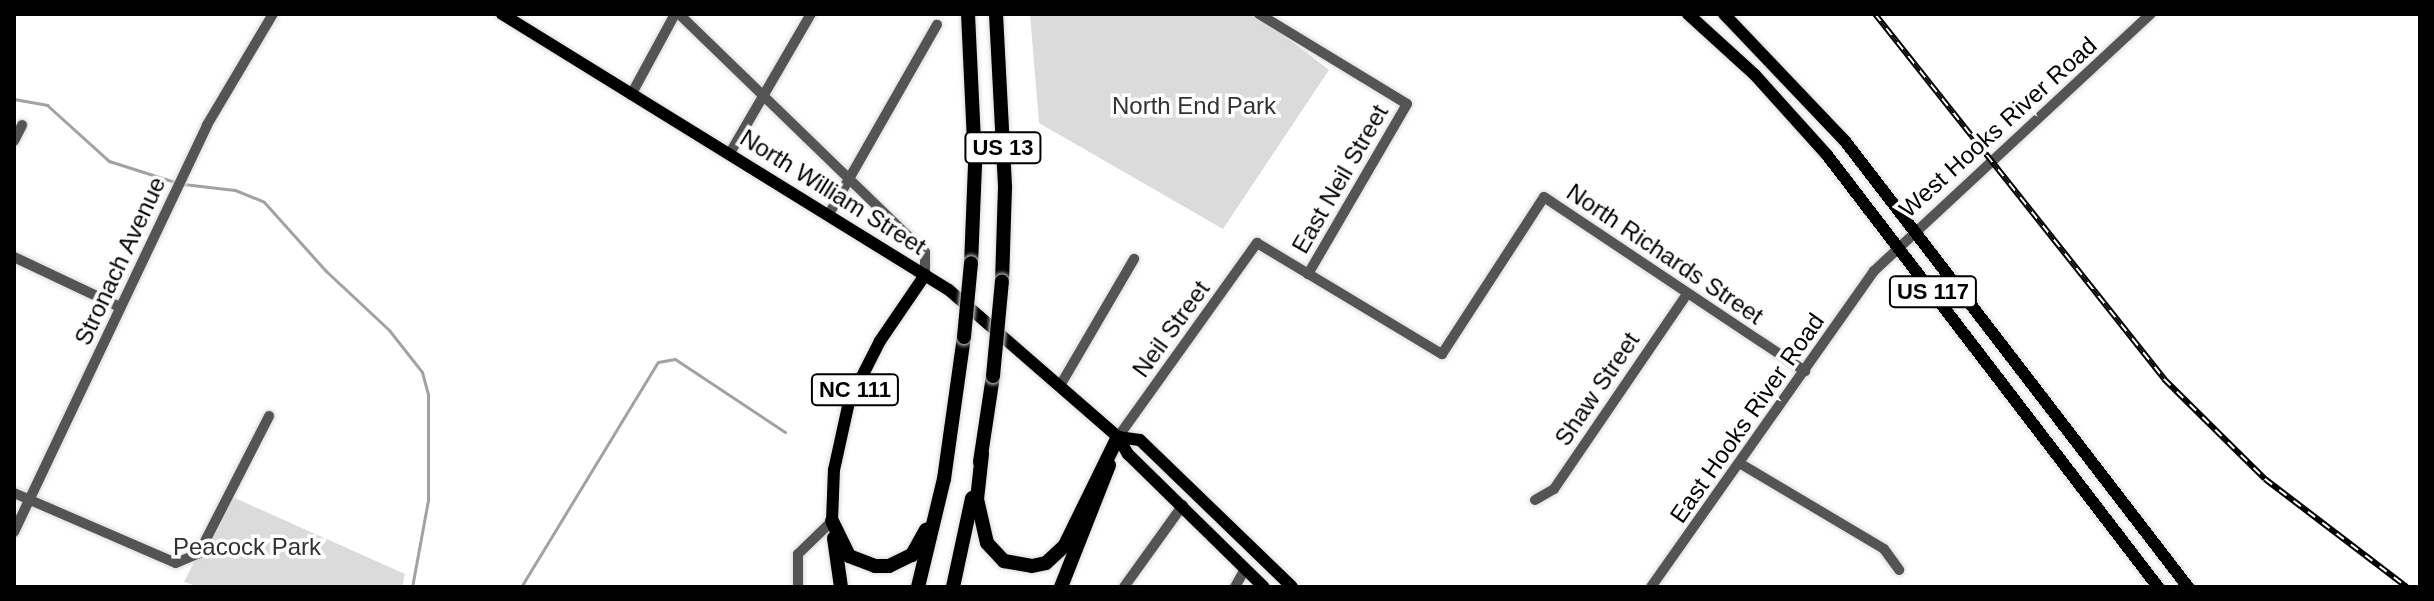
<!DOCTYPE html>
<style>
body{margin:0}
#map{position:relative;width:2434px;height:601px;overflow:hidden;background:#fff;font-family:Helvetica,sans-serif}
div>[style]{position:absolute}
.green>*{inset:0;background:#dbdbdb}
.stream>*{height:3px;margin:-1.5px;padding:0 1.5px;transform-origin:1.5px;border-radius:1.5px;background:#a2a2a2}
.roads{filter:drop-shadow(0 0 2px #dbdbdb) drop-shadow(0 0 2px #dbdbdb)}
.minor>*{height:10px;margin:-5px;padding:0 5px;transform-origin:5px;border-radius:5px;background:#545454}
.major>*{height:12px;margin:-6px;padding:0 6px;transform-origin:6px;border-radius:6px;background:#000}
.highway>*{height:14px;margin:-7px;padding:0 7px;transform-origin:7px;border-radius:7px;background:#000}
.rail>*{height:6px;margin-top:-3px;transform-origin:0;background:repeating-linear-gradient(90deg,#fff 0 9px,#000 0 18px);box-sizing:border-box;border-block:2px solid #000}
.bridges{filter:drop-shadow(0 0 2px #dbdbdb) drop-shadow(0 0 2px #dbdbdb)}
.highway-bridge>*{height:14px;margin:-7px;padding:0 7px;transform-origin:7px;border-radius:7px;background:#000}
span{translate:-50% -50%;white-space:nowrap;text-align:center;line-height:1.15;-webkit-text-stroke:7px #fff;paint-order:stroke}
.shield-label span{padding:2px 6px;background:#fff;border:2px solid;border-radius:6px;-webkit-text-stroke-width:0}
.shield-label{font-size:22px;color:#000;font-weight:700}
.park-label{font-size:24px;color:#323232}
.street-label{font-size:24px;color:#000}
.frame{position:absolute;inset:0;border:16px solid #000;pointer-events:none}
</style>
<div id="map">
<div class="green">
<i style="clip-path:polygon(1030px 14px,1256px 14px,1329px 70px,1223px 229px,1039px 123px)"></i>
<i style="clip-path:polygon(228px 495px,405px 574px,402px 587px,200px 587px,184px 582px)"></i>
</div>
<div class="stream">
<i style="left:14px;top:99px;width:34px;rotate:10deg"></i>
<i style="left:47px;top:105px;width:84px;rotate:42.1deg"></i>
<i style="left:109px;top:161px;width:69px;rotate:17.7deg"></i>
<i style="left:183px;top:184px;width:52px;rotate:6.6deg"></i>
<i style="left:235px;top:190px;width:31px;rotate:22deg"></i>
<i style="left:264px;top:202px;width:93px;rotate:48.1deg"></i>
<i style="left:326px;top:271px;width:86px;rotate:43.1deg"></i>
<i style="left:389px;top:330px;width:53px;rotate:51.8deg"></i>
<i style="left:422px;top:372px;width:24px;rotate:75deg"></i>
<i style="left:428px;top:395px;width:105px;rotate:90deg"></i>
<i style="left:428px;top:500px;width:88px;rotate:100.4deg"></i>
<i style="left:521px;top:587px;width:263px;rotate:-58.7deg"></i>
<i style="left:658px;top:362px;width:17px;rotate:-10deg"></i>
<i style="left:675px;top:359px;width:132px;rotate:33.6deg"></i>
</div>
<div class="roads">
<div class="minor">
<i style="left:679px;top:14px;width:342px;rotate:44.1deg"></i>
<i style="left:925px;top:252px;width:23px;rotate:90deg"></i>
<i style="left:1259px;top:14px;width:173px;rotate:31.3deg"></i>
<i style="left:1407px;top:104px;width:197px;rotate:120.2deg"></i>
<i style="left:631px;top:95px;width:92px;rotate:-61.5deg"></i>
<i style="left:14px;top:141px;width:18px;rotate:-63deg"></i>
<i style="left:730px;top:153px;width:161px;rotate:-59.8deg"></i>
<i style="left:829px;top:214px;width:218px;rotate:-60.3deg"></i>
<i style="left:14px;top:257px;width:117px;rotate:25.3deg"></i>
<i style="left:1061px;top:384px;width:145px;rotate:-59.7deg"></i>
<i style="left:1118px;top:437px;width:239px;rotate:-54.4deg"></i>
<i style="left:1257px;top:243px;width:216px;rotate:31deg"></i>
<i style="left:1442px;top:354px;width:187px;rotate:-57deg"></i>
<i style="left:1544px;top:197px;width:314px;rotate:33.7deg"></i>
<i style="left:1741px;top:464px;width:166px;rotate:30.7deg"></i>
<i style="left:1884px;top:549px;width:26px;rotate:54deg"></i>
<i style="left:14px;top:493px;width:176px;rotate:23.4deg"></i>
<i style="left:176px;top:563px;width:25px;rotate:-23deg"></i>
<i style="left:199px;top:553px;width:154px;rotate:-62.9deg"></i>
<i style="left:1535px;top:500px;width:22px;rotate:-30deg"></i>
<i style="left:1554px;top:489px;width:236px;rotate:-55.7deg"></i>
<i style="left:14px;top:532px;width:450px;rotate:-64.6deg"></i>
<i style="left:207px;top:125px;width:129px;rotate:-59.3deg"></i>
<i style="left:798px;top:587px;width:33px;rotate:-90deg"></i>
<i style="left:798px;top:554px;width:47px;rotate:-44.1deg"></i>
<i style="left:1124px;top:587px;width:101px;rotate:-54.3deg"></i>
<i style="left:1235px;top:587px;width:21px;rotate:-61deg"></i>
<i style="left:1651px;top:587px;width:387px;rotate:-54.8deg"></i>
<i style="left:1874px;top:271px;width:378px;rotate:-42.9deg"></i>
</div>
<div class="major">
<i style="left:502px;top:14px;width:525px;rotate:31.69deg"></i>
<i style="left:949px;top:290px;width:224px;rotate:41deg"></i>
<i style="left:1118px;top:437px;width:20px;rotate:60deg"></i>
<i style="left:1128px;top:454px;width:190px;rotate:44.4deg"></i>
<i style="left:1688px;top:14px;width:91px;rotate:42.3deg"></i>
<i style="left:1755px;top:75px;width:108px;rotate:48deg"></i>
<i style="left:1827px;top:155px;width:544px;rotate:52.54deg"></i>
<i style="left:1724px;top:14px;width:175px;rotate:46.4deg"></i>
<i style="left:1845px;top:141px;width:563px;rotate:52.44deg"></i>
<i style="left:1118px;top:437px;width:22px;rotate:8deg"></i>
<i style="left:1140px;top:440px;width:211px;rotate:44deg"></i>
<i style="left:832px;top:521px;width:51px;rotate:-87.8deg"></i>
<i style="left:834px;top:470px;width:70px;rotate:-77.6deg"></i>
<i style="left:849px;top:402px;width:68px;rotate:-63.1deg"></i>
<i style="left:880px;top:341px;width:80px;rotate:-55.7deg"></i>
</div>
<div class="highway">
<i style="left:968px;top:14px;width:151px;rotate:87.3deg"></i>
<i style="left:975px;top:165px;width:98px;rotate:92.3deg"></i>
<i style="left:996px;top:14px;width:173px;rotate:87deg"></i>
<i style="left:1005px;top:187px;width:94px;rotate:91.8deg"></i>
<i style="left:982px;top:454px;width:45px;rotate:96.3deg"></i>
<i style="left:977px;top:499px;width:45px;rotate:77.2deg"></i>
<i style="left:987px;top:543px;width:25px;rotate:47deg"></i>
<i style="left:1004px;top:561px;width:28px;rotate:10deg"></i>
<i style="left:1032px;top:566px;width:14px;rotate:-12deg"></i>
<i style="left:1046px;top:563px;width:26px;rotate:-43deg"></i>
<i style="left:1065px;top:545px;width:120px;rotate:-63.9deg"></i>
<i style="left:980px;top:462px;width:87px;rotate:-81.4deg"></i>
<i style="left:832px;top:521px;width:39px;rotate:64deg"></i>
<i style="left:849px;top:556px;width:28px;rotate:21deg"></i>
<i style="left:875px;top:566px;width:14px"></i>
<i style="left:889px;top:566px;width:25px;rotate:-26deg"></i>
<i style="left:912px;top:555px;width:29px;rotate:-61deg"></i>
<i style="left:834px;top:538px;width:49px;rotate:81.9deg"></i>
<i style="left:918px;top:587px;width:111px;rotate:-76.5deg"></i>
<i style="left:944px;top:479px;width:143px;rotate:-82deg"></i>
<i style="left:953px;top:587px;width:91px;rotate:-77.9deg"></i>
<i style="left:1061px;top:587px;width:131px;rotate:-68.5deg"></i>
</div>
</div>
<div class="rail">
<i style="left:1875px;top:14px;width:466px;rotate:51.6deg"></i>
<i style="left:2164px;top:379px;width:142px;rotate:44.7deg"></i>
<i style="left:2265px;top:479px;width:178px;rotate:37.3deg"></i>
</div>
<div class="bridges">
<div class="highway-bridge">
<i style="left:964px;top:337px;width:74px;rotate:-84.6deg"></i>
<i style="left:993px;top:376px;width:95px;rotate:-84.6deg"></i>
</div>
</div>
<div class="shield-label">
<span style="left:1003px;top:148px">US 13</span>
<span style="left:1933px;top:292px">US 117</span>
<span style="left:855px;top:390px">NC 111</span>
</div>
<div class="park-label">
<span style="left:1194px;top:106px">North End Park</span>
<span style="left:247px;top:547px">Peacock Park</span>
</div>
<div class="street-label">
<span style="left:1998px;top:127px;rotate:-42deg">West Hooks River Road</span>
<span style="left:1340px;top:179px;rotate:-60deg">East Neil Street</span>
<span style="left:833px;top:192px;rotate:32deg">North William Street</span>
<span style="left:1665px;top:254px;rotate:34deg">North Richards Street</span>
<span style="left:120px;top:261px;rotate:-65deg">Stronach Avenue</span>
<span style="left:1171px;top:329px;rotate:-54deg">Neil Street</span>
<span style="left:1597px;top:389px;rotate:-56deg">Shaw Street</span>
<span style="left:1747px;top:418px;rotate:-55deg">East Hooks River Road</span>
</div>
<div class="frame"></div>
</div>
